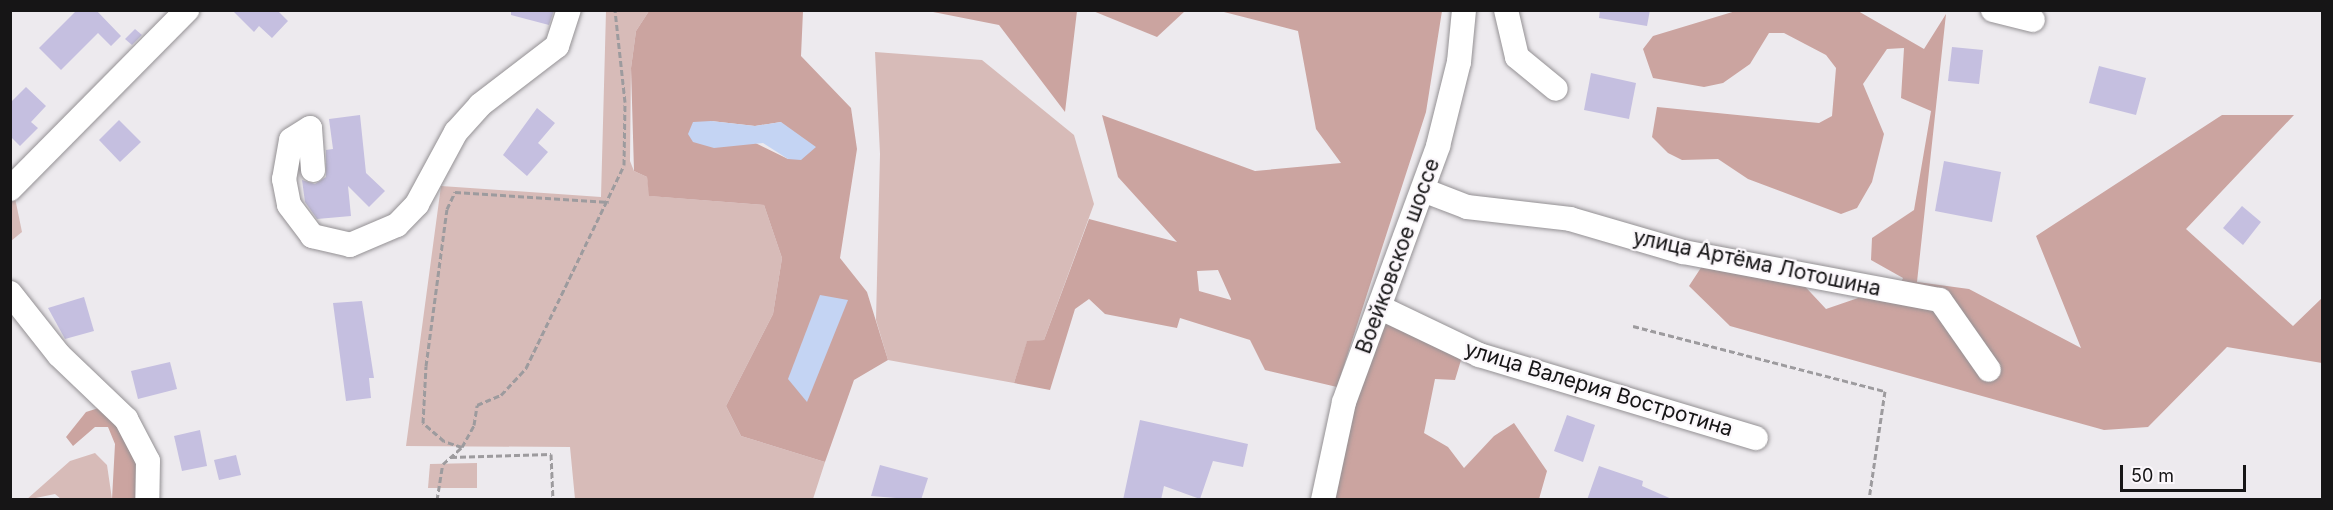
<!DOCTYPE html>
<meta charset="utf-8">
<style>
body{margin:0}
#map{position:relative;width:2333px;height:510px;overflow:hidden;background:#edeaee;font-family:Inter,sans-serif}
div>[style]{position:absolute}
.green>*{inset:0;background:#d7bbb8}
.forest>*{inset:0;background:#cba4a0}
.water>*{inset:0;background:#c4d4f3}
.building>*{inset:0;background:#c5bfe0}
.path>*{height:3px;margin-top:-1.5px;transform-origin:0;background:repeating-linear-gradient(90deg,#9d9b9e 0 6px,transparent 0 9px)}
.roads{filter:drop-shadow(0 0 2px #949194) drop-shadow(0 0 2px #949194)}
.minor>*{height:24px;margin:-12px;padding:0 12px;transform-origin:12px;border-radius:12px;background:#fff}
span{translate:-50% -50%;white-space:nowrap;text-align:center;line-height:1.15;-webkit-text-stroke:4.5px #fbf7fb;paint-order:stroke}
.street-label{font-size:21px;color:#161516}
.frame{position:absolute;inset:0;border:12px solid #161516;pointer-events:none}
.scale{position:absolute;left:2120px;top:465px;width:126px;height:27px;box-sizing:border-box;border:3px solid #161516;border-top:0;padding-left:8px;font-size:18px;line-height:21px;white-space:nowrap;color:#161516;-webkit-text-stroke:4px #fbf7fb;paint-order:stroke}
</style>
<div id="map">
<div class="green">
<i style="clip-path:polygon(606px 11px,649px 11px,636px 31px,631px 68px,630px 161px,634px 171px,647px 177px,650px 196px,764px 205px,782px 258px,773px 314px,726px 406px,741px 436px,825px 462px,813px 499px,575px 499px,570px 447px,406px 446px,441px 186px,601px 197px)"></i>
<i style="clip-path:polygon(875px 52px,982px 60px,1074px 135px,1094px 204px,1044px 340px,1027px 342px,1014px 383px,888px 360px,876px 320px,880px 154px)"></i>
<i style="clip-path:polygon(15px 198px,22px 232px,11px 241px,11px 203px)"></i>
<i style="clip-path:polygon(95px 453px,107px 465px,112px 499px,61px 499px,55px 494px,26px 500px,70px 461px)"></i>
<i style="clip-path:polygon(477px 463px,477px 488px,428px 488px,430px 464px)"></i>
</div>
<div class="forest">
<i style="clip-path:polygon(1739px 10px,1858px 11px,1924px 49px,1946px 14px,1917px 282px,1969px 289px,2081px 348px,2036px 236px,2222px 115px,2294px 115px,2186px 229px,2293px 326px,2322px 298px,2322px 363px,2227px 347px,2148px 427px,2104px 430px,1730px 326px,1689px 286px,1708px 257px,1798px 279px,1826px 309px,1861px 297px,1892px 301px,1903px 278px,1871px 260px,1872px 238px,1914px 210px,1931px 111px,1901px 98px,1904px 48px,1887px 49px,1863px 84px,1884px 134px,1872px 182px,1857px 208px,1841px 214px,1748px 179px,1718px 159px,1682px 160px,1668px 153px,1652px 137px,1657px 107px,1819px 123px,1832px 116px,1836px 68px,1826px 55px,1784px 33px,1769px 33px,1750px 64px,1723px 83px,1704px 87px,1653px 78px,1643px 49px,1653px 36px)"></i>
<i style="clip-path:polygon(evenodd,649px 11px,803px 11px,801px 56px,851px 108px,857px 149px,840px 258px,867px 292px,888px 360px,854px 380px,825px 462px,741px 436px,726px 406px,773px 314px,782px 258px,764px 205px,649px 196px,647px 177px,634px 171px,631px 68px,636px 31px,649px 11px,711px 121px,755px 126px,781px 122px,788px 159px,711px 121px)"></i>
<i style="clip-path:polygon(928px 11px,1077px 11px,1065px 112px,999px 25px)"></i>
<i style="clip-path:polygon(1093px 11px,1185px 11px,1157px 37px)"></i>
<i style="clip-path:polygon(evenodd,1220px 11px,1442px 11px,1426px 112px,1337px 387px,1265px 370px,1250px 340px,1180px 318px,1177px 328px,1105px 314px,1089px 299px,1075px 309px,1050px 390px,1014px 383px,1027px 341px,1044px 340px,1089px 219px,1177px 242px,1118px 177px,1102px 115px,1255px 171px,1341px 163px,1316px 129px,1298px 31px,1220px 11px,1218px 270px,1231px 299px,1231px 300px,1199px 291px,1197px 271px,1218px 270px)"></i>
<i style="clip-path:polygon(1391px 318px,1461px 360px,1455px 380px,1435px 379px,1424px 433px,1448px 447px,1464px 468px,1494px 436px,1514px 423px,1547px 471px,1539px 499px,1333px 500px,1341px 439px,1380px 326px)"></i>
<i style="clip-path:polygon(105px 406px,136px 456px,139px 499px,112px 499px,115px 444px,108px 427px,95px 427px,73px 446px,66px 437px,86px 412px)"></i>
</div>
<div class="water">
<i style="clip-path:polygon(711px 121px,755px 126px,781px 122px,816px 147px,801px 160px,788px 159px,763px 143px,714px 148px,693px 142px,688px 134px,693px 122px)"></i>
<i style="clip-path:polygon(820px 295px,848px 300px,807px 402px,788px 379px)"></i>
</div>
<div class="building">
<i style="clip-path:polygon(77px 10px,96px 10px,121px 36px,111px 46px,98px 33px,61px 70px,39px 48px)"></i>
<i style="clip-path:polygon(232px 10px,277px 10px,288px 21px,272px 38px,259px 26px,254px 32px)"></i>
<i style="clip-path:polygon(511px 10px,554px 10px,549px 25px,511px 15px)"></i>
<i style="clip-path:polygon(1600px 10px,1650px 10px,1647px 26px,1599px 18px)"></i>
<i style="clip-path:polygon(135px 29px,142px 35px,132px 45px,125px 39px)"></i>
<i style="clip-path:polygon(1952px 47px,1983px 50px,1979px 84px,1948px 81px)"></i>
<i style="clip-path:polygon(2099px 66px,2146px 78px,2136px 115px,2089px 103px)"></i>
<i style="clip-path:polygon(1591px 73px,1636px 83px,1629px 119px,1584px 110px)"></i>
<i style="clip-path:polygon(26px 87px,46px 106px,31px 122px,38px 128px,20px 146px,10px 136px,10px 103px)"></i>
<i style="clip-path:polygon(537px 108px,555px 123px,538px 143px,548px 152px,527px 176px,503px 155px)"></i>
<i style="clip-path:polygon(360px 115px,366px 173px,385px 191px,369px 207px,348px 186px,351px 216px,317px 219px,305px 202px,302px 180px,315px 184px,326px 177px,326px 150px,333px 149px,329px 119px)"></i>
<i style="clip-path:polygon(119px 120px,141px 142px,120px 162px,99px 140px)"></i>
<i style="clip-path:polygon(1944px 161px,2001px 172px,1992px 222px,1935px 211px)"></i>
<i style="clip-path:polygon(2242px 206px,2261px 222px,2243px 245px,2223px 228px)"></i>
<i style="clip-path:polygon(84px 297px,94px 331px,65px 339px,48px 308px)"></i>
<i style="clip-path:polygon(362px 301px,374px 378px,369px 378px,371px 398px,346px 401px,333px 303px)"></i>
<i style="clip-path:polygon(170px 362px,177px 389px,138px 399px,131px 371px)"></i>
<i style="clip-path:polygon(1567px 415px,1595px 425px,1583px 462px,1554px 451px)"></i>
<i style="clip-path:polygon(1140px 420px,1248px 444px,1243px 467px,1213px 461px,1200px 499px,1164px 486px,1161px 500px,1123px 500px)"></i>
<i style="clip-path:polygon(200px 430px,207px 466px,182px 471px,174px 436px)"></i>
<i style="clip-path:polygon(236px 455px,241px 475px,219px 480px,214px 460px)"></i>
<i style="clip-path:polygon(880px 465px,928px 478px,921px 500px,871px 496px)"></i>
<i style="clip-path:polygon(1599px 466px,1643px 481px,1642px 486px,1674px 500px,1587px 500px)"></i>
</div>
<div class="path">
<i style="left:1633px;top:326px;width:260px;rotate:14.5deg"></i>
<i style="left:1885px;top:391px;width:110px;rotate:98.4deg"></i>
<i style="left:462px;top:447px;width:19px;rotate:-162deg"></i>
<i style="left:444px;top:441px;width:28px;rotate:-139deg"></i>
<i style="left:423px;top:423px;width:57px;rotate:-87deg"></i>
<i style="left:426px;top:366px;width:158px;rotate:-82.4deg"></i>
<i style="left:447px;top:209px;width:19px;rotate:-65deg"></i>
<i style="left:455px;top:192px;width:154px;rotate:3.7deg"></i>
<i style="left:451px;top:457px;width:100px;rotate:-1.7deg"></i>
<i style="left:551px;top:454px;width:46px;rotate:87.5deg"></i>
<i style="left:437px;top:500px;width:36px;rotate:-81deg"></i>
<i style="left:443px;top:464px;width:25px;rotate:-42deg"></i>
<i style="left:462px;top:447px;width:25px;rotate:-61deg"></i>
<i style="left:474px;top:425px;width:20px;rotate:-81deg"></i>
<i style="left:477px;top:405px;width:26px;rotate:-23deg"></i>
<i style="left:501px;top:395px;width:37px;rotate:-47deg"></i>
<i style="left:526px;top:368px;width:225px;rotate:-64.2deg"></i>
<i style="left:624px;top:165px;width:63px;rotate:-89.1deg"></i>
<i style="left:625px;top:102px;width:93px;rotate:-96.2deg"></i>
</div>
<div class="roads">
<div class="minor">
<i style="left:1506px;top:10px;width:48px;rotate:76.8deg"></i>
<i style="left:1517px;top:57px;width:50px;rotate:39.4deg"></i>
<i style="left:1993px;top:10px;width:41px;rotate:14deg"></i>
<i style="left:313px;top:170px;width:42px;rotate:-94.1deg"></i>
<i style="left:310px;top:128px;width:22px;rotate:148deg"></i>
<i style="left:291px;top:140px;width:40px;rotate:100deg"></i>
<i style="left:284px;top:179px;width:26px;rotate:79deg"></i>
<i style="left:289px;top:205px;width:39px;rotate:53deg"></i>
<i style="left:312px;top:236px;width:39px;rotate:13deg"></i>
<i style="left:350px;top:245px;width:51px;rotate:-23.1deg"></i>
<i style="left:397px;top:225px;width:29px;rotate:-46deg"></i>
<i style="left:417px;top:204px;width:82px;rotate:-61.6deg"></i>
<i style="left:456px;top:132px;width:36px;rotate:-48deg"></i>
<i style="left:480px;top:105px;width:97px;rotate:-37.5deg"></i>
<i style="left:557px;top:46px;width:38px;rotate:-72deg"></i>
<i style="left:10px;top:189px;width:252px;rotate:-45.3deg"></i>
<i style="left:1423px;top:190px;width:47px;rotate:21.1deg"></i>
<i style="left:1467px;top:207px;width:104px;rotate:6.6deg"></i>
<i style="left:1570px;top:219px;width:118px;rotate:16.3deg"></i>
<i style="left:1683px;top:252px;width:261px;rotate:10.6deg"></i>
<i style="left:1940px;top:300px;width:85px;rotate:55deg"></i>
<i style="left:10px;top:293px;width:79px;rotate:51.7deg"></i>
<i style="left:59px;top:355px;width:93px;rotate:43.7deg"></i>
<i style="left:126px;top:419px;width:47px;rotate:62.4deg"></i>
<i style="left:148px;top:461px;width:39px;rotate:91deg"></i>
<i style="left:1379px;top:307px;width:111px;rotate:25.6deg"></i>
<i style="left:1479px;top:355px;width:289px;rotate:16.7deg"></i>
<i style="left:1323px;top:500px;width:100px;rotate:-77.9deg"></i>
<i style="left:1344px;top:402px;width:273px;rotate:-69.8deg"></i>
<i style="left:1438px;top:146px;width:87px;rotate:-76deg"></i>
<i style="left:1459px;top:62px;width:52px;rotate:-84.5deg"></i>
</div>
</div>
<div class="street-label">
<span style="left:1398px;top:256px;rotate:-70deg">Воейковское шоссе</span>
<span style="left:1757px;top:263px;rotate:12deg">улица Артёма Лотошина</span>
<span style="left:1599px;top:389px;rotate:17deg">улица Валерия Востротина</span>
</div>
<div class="frame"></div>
<div class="scale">50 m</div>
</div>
